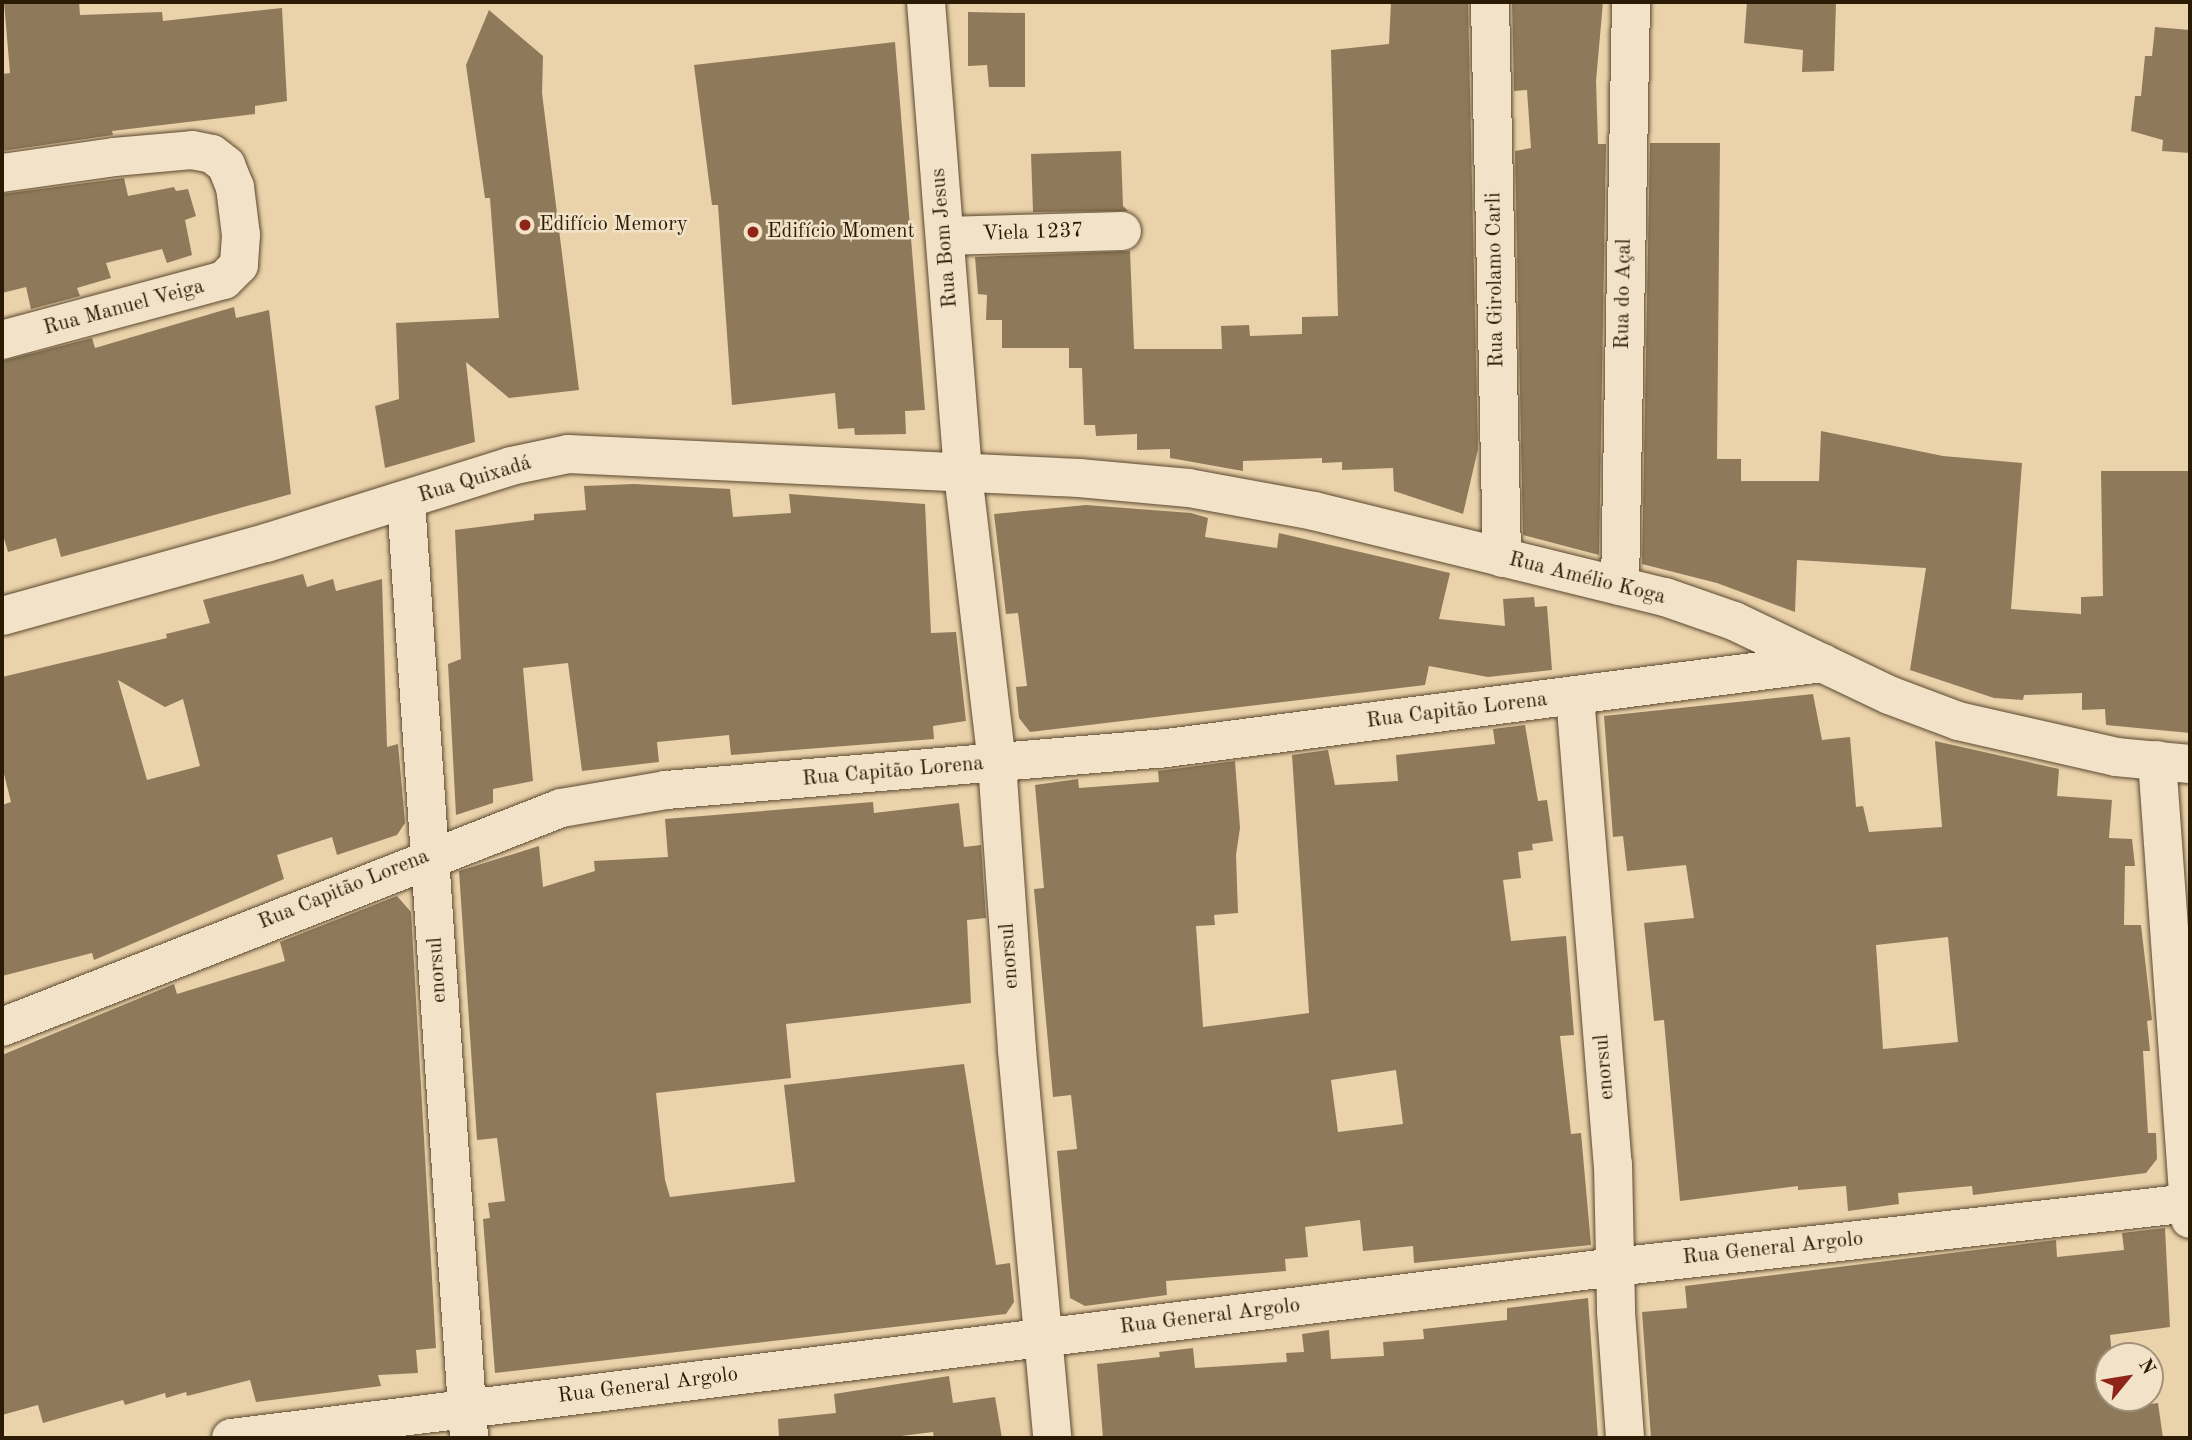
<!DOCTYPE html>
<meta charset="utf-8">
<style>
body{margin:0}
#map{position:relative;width:2192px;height:1440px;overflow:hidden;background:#ead2aa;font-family:"Old Standard TT",serif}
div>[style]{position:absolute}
.building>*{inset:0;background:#8e7a5a}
.roads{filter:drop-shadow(0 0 2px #5b482e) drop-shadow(0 0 2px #5b482e)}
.minor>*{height:38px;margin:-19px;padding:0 19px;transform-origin:19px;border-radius:19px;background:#f1e2c8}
.dots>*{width:19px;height:19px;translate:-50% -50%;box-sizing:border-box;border:4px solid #f1e2c8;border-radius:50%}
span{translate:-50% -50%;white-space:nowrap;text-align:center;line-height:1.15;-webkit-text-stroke:5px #f1e2c8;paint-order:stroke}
.poi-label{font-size:21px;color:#2b1a04}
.left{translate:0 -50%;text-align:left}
.street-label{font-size:21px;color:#2b1a04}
.frame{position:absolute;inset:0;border:4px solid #2b1a04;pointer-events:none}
.north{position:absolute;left:2094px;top:1342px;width:70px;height:70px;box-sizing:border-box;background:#f1e2c8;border:2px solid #a2927a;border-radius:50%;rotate:60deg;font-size:19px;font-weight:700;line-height:28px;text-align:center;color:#2b1a04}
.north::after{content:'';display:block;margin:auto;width:24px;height:32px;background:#8f2418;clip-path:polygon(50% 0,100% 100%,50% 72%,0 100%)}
</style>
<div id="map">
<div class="building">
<i style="clip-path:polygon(4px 2px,79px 2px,80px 15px,162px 12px,163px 21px,282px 8px,287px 101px,255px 106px,255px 114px,112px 131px,113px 135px,2px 151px,2px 74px,10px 73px)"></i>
<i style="clip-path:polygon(1391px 2px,1468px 2px,1478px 449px,1463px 514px,1394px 491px,1393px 468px,1342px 470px,1342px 462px,1322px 463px,1322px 458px,1243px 461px,1243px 471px,1170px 458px,1170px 449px,1137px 450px,1137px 434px,1096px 436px,1095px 425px,1084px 425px,1082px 368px,1069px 368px,1069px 348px,1002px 348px,1002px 320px,986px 320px,987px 295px,978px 294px,975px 257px,1130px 251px,1134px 349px,1222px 349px,1221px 326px,1249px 325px,1250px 336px,1302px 334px,1302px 317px,1338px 316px,1331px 50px,1389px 44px)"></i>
<i style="clip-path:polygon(1512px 2px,1603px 2px,1596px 81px,1598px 144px,1606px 144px,1599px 555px,1523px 535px,1515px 151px,1531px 148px,1527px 90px,1514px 91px)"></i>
<i style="clip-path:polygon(1747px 2px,1836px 2px,1834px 71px,1802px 72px,1803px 50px,1744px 43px)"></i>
<i style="clip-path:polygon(489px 10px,543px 56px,542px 93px,579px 390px,509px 398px,466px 362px,475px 442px,385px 468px,375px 406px,399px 399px,396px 323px,499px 318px,490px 198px,485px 198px,466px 65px)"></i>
<i style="clip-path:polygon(968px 12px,1025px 13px,1025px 87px,989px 87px,987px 65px,968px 66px)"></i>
<i style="clip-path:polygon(2155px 27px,2190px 30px,2190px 153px,2162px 151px,2163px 140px,2131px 131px,2135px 96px,2141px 96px,2145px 56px,2152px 56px)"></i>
<i style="clip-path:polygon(895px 42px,925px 410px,905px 411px,906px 434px,855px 435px,854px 428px,838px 429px,835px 393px,732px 405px,718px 205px,712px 205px,694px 65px)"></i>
<i style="clip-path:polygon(1650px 143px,1720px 143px,1717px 459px,1741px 459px,1741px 481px,1819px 481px,1821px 431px,1943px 456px,2022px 463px,2011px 609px,2081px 614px,2081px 597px,2103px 596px,2101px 471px,2190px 471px,2190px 733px,2106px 725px,2105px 709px,2082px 710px,2082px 693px,2024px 695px,2023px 700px,1994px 698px,1910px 670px,1926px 568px,1797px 560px,1795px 612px,1717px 583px,1642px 564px)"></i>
<i style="clip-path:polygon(1121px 151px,1123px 206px,1128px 211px,1033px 212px,1031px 154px)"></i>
<i style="clip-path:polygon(124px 178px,128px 196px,174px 187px,176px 191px,188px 189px,196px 216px,185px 220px,192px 255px,167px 263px,162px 249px,106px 263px,111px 278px,77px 288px,80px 296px,31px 309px,26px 287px,2px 293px,2px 194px)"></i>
<i style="clip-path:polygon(234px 307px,236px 318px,269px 310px,291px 494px,61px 557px,56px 538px,8px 552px,2px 531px,2px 361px,92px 338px,95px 348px)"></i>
<i style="clip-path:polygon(634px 484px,730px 489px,733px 517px,791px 513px,789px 494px,925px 504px,931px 633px,956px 632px,966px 721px,933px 726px,934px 739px,731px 755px,729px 735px,657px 742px,659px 762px,582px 771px,568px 663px,523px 668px,533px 781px,493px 789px,493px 803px,456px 815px,448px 664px,461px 659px,455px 530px,534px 520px,534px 514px,586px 510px,584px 486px)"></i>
<i style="clip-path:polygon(1086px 505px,1191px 513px,1208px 518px,1205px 537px,1277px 548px,1279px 533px,1450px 573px,1439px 619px,1505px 626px,1503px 599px,1534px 597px,1535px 607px,1547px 606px,1552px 670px,1488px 677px,1429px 666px,1425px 685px,1030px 732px,1019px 718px,1016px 687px,1027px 686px,1018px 613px,1006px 614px,994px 514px)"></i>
<i style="clip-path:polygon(evenodd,303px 574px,307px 587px,333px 579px,336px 591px,382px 579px,387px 747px,398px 744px,405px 823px,397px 835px,337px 855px,332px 837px,277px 855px,284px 879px,94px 960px,92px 953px,2px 976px,2px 805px,11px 802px,2px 766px,2px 677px,167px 638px,166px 634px,210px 623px,203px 600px,303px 574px,118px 680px,165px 707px,183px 699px,200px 766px,147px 780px,118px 680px)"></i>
<i style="clip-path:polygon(evenodd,1813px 694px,1822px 740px,1850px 737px,1856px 807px,1863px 806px,1869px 832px,1942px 827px,1935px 741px,2059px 769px,2057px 796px,2112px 800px,2109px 838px,2132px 839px,2135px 866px,2125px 866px,2124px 925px,2141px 925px,2152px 1020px,2147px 1021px,2150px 1051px,2143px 1051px,2148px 1133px,2156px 1133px,2157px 1159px,2146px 1173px,1973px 1195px,1972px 1186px,1898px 1193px,1899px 1204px,1848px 1211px,1846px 1186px,1798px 1190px,1798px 1186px,1680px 1201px,1664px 1020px,1654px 1021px,1644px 923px,1694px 918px,1686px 865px,1627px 871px,1623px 836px,1613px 837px,1604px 716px,1813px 694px,1948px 937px,1958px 1042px,1883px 1049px,1876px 945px,1948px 937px)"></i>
<i style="clip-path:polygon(evenodd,1525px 725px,1538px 801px,1547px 800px,1553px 841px,1532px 844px,1533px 850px,1518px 852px,1521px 878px,1503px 880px,1511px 941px,1566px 936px,1574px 1035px,1560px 1036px,1571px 1134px,1581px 1133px,1591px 1245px,1414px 1263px,1413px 1246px,1363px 1251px,1360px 1220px,1305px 1227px,1308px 1257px,1285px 1259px,1286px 1271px,1166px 1281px,1167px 1295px,1085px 1306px,1070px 1298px,1057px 1151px,1077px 1149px,1071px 1095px,1053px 1097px,1034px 889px,1044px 888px,1035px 785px,1078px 779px,1079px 788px,1159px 782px,1158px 771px,1235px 761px,1240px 828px,1236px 855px,1238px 913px,1214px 915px,1215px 925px,1196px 926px,1203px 1027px,1309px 1013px,1292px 755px,1328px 750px,1335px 785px,1398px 781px,1396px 755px,1495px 744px,1493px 729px,1525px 725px,1396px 1070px,1403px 1124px,1338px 1132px,1331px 1080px,1396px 1070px)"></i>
<i style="clip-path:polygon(873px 802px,874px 813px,959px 803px,964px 847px,981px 845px,986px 918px,967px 920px,971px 1003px,786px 1024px,791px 1078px,656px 1093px,665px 1180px,670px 1197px,795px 1182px,784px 1085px,964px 1064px,996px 1265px,1010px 1263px,1014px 1302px,1006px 1314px,495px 1373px,483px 1219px,490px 1218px,488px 1203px,505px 1201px,497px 1138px,477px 1140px,459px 871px,539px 846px,543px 887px,595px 871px,594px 861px,668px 857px,665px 819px)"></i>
<i style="clip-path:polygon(397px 896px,411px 912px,436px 1348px,416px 1350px,418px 1373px,378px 1375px,381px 1386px,256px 1402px,250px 1380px,187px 1396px,186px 1392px,166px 1398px,165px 1393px,125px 1405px,123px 1400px,43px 1423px,38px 1405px,2px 1415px,2px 1055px,174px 984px,177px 994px,285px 961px,280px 942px)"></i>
<i style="clip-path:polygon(2165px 1228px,2170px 1327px,2110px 1335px,2112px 1356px,2108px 1356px,2108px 1398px,2117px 1398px,2118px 1408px,2158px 1403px,2163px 1438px,1651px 1438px,1642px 1312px,1687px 1308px,1685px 1286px,2056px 1240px,2057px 1257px,2124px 1250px,2122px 1233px)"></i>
<i style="clip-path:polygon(1588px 1298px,1598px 1438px,1103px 1438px,1097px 1364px,1160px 1357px,1159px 1352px,1193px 1348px,1195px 1368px,1287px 1362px,1286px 1353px,1304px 1352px,1302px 1334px,1329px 1330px,1331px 1359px,1384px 1356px,1383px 1342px,1424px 1339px,1423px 1329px,1507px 1320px,1507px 1308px)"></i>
<i style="clip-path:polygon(949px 1376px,953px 1403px,995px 1397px,1002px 1438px,934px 1438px,933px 1432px,885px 1438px,779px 1438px,778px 1419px,836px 1413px,834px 1394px)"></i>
</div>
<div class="roads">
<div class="minor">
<i style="left:926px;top:2px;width:473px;rotate:85.5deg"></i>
<i style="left:963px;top:474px;width:291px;rotate:83.3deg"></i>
<i style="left:997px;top:763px;width:288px;rotate:86deg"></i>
<i style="left:1017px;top:1050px;width:390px;rotate:84.8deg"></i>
<i style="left:1490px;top:2px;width:556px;rotate:88.76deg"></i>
<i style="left:2px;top:173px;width:113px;rotate:-8.1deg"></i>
<i style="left:114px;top:157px;width:78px;rotate:-5.1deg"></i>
<i style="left:192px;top:150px;width:20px;rotate:11deg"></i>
<i style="left:212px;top:154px;width:18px;rotate:38deg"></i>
<i style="left:226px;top:165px;width:24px;rotate:68deg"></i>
<i style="left:235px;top:187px;width:48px;rotate:82.9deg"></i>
<i style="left:241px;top:235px;width:30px;rotate:94deg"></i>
<i style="left:239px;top:265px;width:21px;rotate:135deg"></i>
<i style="left:224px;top:280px;width:230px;rotate:164.9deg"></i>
<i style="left:945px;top:236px;width:177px;rotate:-1.6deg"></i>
<i style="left:406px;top:501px;width:939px;rotate:86.15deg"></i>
<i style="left:1620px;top:586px;width:584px;rotate:-88.92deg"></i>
<i style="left:2px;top:616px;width:274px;rotate:-15.5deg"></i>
<i style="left:266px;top:543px;width:257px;rotate:-17.4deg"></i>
<i style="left:511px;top:466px;width:58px;rotate:-11.9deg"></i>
<i style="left:568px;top:454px;width:512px;rotate:2.69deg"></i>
<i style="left:1079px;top:478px;width:110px;rotate:5.2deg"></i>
<i style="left:1189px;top:488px;width:127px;rotate:10.4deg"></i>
<i style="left:1314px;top:511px;width:361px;rotate:13.8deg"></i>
<i style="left:1665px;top:597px;width:73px;rotate:19.2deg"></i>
<i style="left:1734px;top:621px;width:172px;rotate:25.5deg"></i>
<i style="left:1889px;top:695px;width:74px;rotate:20.6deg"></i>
<i style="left:1958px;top:721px;width:162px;rotate:12.8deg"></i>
<i style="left:2116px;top:757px;width:74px;rotate:5.4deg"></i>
<i style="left:1575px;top:696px;width:470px;rotate:85.4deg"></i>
<i style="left:1613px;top:1164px;width:148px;rotate:88.8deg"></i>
<i style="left:1616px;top:1312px;width:126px;rotate:85.9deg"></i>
<i style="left:2157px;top:760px;width:460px;rotate:85.9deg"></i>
<i style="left:2px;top:1027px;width:600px;rotate:-21.39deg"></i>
<i style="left:561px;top:808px;width:107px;rotate:-9.7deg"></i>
<i style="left:666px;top:790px;width:495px;rotate:-4.8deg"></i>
<i style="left:1159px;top:749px;width:669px;rotate:-7.39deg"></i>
<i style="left:231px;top:1438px;width:1395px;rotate:-7.04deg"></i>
<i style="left:1615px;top:1267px;width:579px;rotate:-6.35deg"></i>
</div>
</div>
<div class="dots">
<i style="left:525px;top:225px;background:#8f2418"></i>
<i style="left:753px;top:232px;background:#8f2418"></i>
</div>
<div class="poi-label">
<span class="left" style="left:539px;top:225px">Edifício Memory</span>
<span class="left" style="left:767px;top:232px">Edifício Moment</span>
</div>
<div class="street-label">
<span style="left:1033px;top:233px;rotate:-2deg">Viela 1237</span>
<span style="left:945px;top:238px;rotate:-95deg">Rua Bom Jesus</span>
<span style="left:1496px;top:280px;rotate:-91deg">Rua Girolamo Carli</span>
<span style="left:1624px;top:294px;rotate:-89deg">Rua do Açal</span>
<span style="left:124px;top:308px;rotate:-15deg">Rua Manuel Veiga</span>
<span style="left:475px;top:480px;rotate:-17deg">Rua Quixadá</span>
<span style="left:1587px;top:579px;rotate:14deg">Rua Amélio Koga</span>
<span style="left:1457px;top:711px;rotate:-7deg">Rua Capitão Lorena</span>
<span style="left:893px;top:772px;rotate:-5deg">Rua Capitão Lorena</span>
<span style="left:344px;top:890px;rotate:-22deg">Rua Capitão Lorena</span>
<span style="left:1010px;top:956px;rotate:-94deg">enorsul</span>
<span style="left:438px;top:970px;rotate:-94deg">enorsul</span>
<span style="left:1605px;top:1067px;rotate:-95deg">enorsul</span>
<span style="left:1773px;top:1249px;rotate:-6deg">Rua General Argolo</span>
<span style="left:1210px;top:1317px;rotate:-7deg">Rua General Argolo</span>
<span style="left:648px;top:1386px;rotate:-7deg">Rua General Argolo</span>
</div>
<div class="frame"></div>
<div class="north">N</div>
</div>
